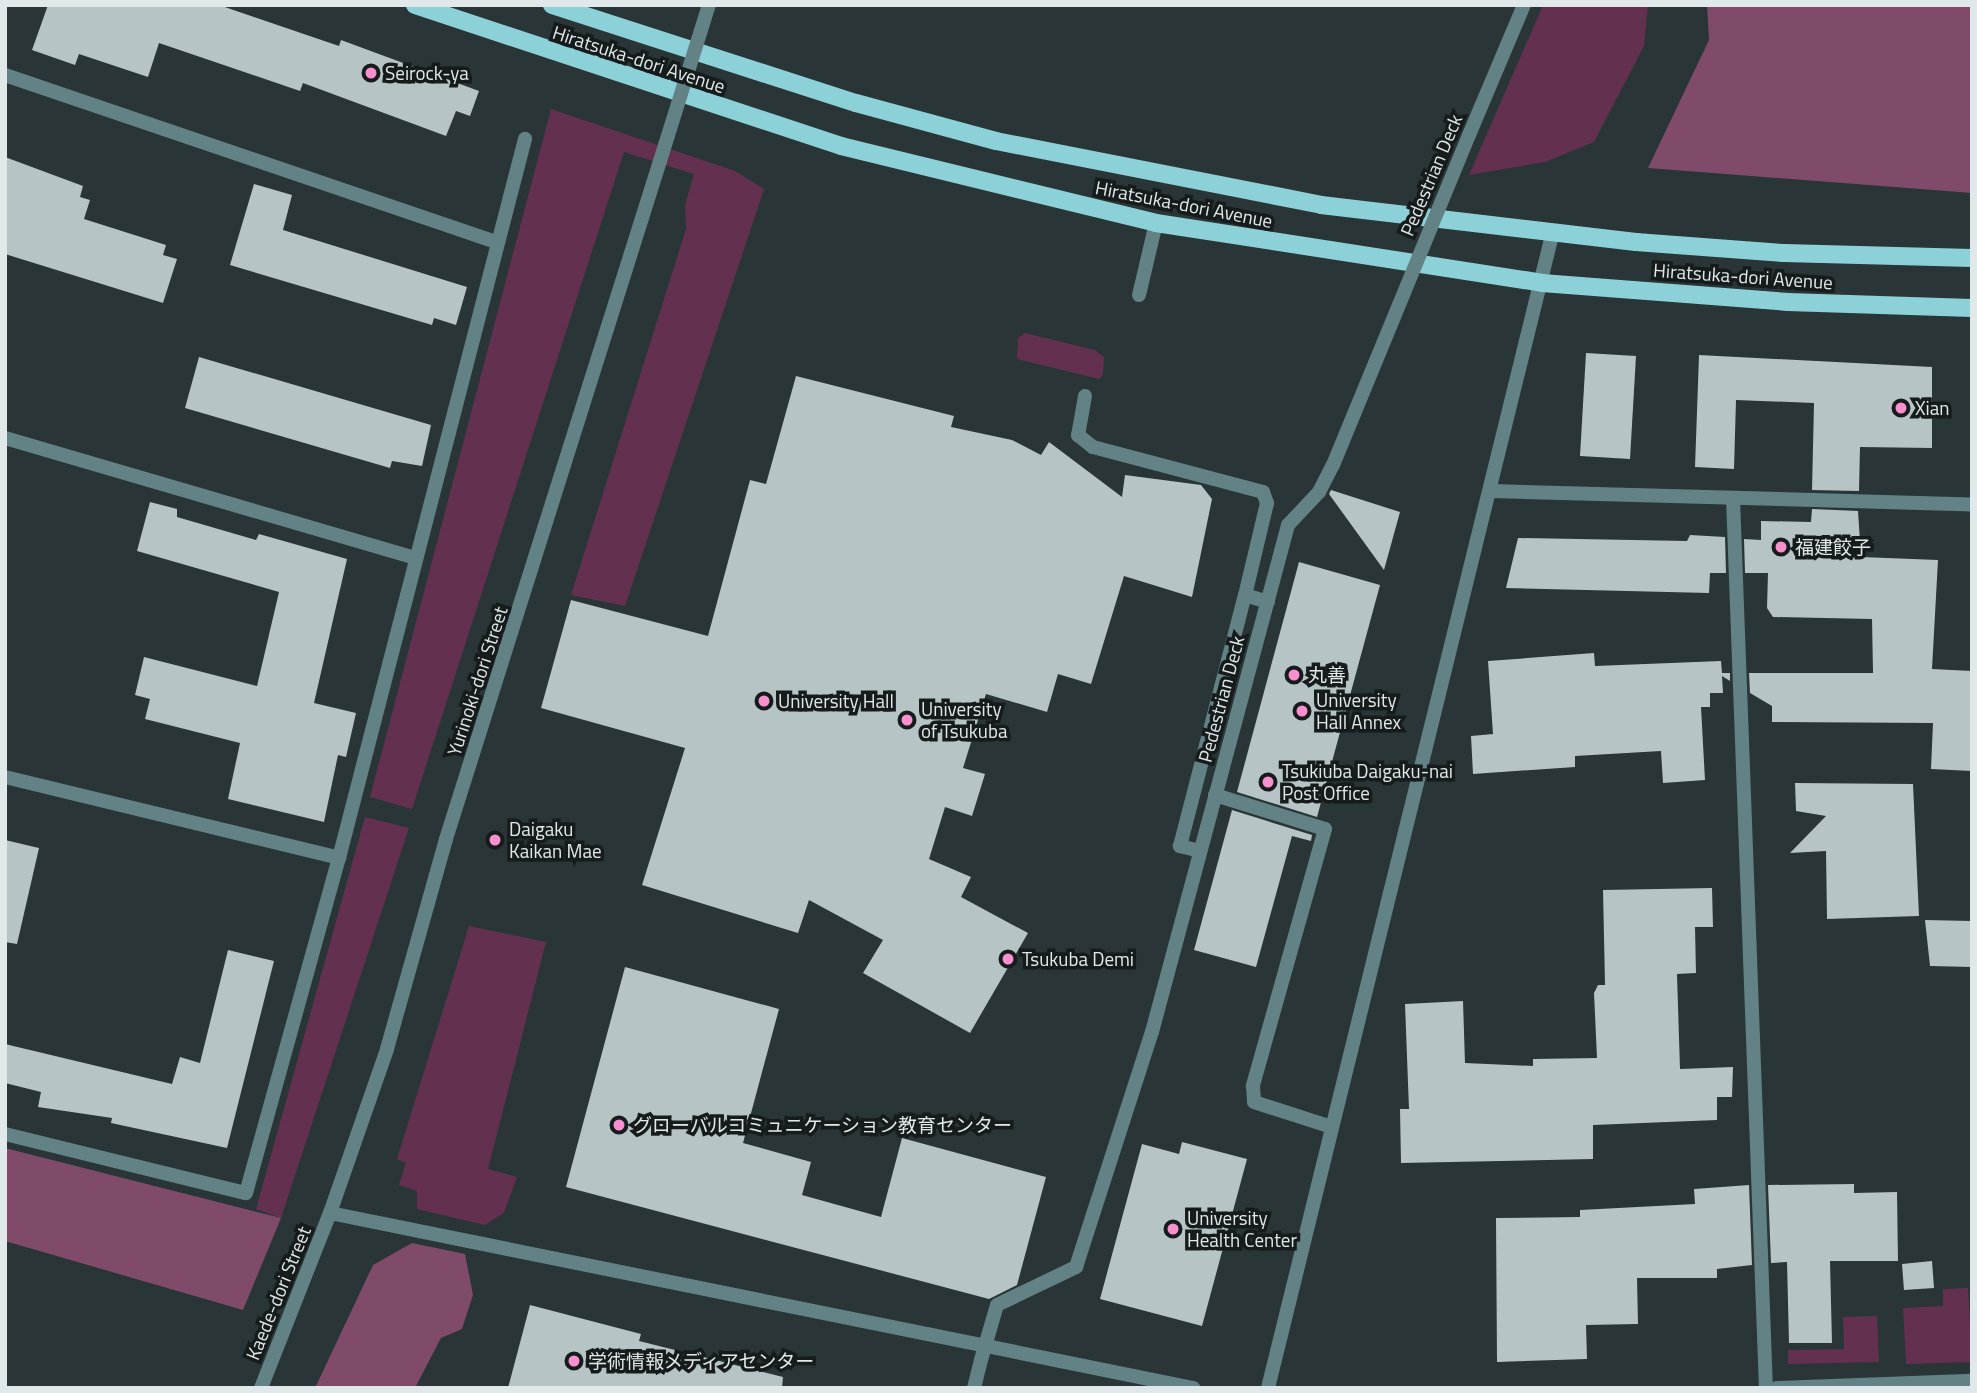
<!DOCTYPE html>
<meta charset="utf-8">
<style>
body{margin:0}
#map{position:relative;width:1977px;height:1393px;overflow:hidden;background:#293536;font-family:"Titillium Web","Noto Sans JP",sans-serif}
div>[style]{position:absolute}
.green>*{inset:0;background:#63314f}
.forest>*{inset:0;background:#7f4b69}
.building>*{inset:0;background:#b6c4c5}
.service>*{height:14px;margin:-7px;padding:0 7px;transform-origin:7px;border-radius:7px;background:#628285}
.pedestrian>*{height:14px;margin:-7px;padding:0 7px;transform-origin:7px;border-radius:7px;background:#628285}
.minor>*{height:14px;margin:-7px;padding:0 7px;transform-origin:7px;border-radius:7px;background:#628285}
.tertiary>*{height:14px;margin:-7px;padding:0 7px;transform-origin:7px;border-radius:7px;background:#628285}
.primary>*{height:18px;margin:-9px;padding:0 9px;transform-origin:9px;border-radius:9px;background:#8dd1d8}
.pedestrian-bridge>*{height:14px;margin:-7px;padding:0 7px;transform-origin:7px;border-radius:7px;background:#628285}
.tertiary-bridge>*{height:14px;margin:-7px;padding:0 7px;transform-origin:7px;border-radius:7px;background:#628285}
.dots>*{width:19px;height:19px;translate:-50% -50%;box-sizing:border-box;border:4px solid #161b1c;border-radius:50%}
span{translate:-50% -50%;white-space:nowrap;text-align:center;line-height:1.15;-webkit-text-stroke:7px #161b1c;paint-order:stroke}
.street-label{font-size:19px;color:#e1e8e9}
.poi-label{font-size:19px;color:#e1e8e9}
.left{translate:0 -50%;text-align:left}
.frame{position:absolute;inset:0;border:7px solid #e1e8e9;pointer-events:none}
</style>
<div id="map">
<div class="green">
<i style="clip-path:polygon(1543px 5px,1648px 5px,1644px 46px,1594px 142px,1545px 162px,1469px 175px)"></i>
<i style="clip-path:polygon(551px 109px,735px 171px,764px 189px,625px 606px,571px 595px,686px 229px,685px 205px,694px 174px,624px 152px,412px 809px,370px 797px)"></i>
<i style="clip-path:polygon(1025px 333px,1095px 350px,1104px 357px,1103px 375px,1099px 379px,1017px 359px,1018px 338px)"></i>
<i style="clip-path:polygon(365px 817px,409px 828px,281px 1218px,256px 1209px)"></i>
<i style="clip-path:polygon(469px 926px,546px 942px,488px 1169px,517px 1177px,504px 1213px,485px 1225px,417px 1209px,417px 1191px,399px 1185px,406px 1163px,397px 1159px)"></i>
<i style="clip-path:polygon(1968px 1288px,1972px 1362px,1906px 1364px,1903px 1308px,1943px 1306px,1943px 1289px)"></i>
<i style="clip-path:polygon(1877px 1316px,1879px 1362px,1788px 1364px,1788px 1350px,1844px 1349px,1843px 1317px)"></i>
</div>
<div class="forest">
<i style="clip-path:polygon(1707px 5px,1972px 5px,1972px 193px,1648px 168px,1709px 40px)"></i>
<i style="clip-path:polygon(5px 1148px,281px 1218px,243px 1310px,5px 1241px)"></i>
<i style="clip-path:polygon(412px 1243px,465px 1254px,473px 1295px,462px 1329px,441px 1338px,415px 1388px,315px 1388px,373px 1265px)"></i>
</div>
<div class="building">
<i style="clip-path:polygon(48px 5px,219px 5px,339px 46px,341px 40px,479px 91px,470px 116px,456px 111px,446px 136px,303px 83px,300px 91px,159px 43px,148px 77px,79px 54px,75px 65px,32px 50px)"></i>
<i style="clip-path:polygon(5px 157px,83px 186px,80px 197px,90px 200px,84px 219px,166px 245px,163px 255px,177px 259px,163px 303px,5px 254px)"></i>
<i style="clip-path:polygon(254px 184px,292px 195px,283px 230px,467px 287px,456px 325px,434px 318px,432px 325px,230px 265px)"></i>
<i style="clip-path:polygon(1586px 353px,1636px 356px,1630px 459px,1580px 456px)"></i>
<i style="clip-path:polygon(1699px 355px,1932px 367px,1932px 448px,1860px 447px,1859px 491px,1812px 490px,1814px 403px,1736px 400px,1734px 469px,1695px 467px)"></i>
<i style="clip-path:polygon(199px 357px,431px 425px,422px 466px,392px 461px,390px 468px,185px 408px)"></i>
<i style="clip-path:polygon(796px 376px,954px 416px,951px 427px,1012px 440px,1041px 455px,1049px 442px,1122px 497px,1125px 475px,1201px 485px,1212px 499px,1192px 597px,1124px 576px,1091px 684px,1058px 674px,1047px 712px,986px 694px,963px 768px,985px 774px,972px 816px,945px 807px,929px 859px,971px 877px,961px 897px,1028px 933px,970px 1033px,863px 973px,883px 940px,809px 900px,798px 933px,642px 885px,685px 748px,541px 708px,571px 600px,708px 636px,750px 480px,766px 484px)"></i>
<i style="clip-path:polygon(1331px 490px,1400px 512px,1384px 570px,1329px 494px)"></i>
<i style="clip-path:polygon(150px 502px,177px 509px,177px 517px,256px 540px,259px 534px,347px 559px,314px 703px,356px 713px,346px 757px,338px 755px,324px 822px,228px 799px,240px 743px,145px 719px,150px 699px,135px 695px,144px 657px,257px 686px,279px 592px,137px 551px)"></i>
<i style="clip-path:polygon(1812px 509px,1858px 511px,1861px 557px,1938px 560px,1932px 669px,1972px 671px,1972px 771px,1931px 769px,1933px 723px,1772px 722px,1772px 706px,1750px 693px,1749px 673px,1873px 673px,1872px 619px,1773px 617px,1767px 608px,1768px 573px,1745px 573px,1744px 539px,1761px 540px,1761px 521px,1811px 522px)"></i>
<i style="clip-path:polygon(1690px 535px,1725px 537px,1726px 573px,1710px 573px,1709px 593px,1506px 588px,1518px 538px,1687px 541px)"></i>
<i style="clip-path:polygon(1299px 562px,1380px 585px,1317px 817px,1237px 792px)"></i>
<i style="clip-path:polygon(1594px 653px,1595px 666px,1721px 661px,1722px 673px,1730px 673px,1730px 681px,1722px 676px,1723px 693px,1710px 693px,1710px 707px,1701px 707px,1705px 780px,1663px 783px,1661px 751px,1575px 756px,1575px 767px,1473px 774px,1471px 736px,1493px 734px,1488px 661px)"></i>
<i style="clip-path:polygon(1795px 783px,1913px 784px,1919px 916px,1827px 919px,1826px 851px,1790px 853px,1826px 816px,1796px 811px)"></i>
<i style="clip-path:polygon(1232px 810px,1312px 835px,1311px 841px,1292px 836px,1256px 967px,1194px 950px)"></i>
<i style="clip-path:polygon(5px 840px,39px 848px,17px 944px,5px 942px)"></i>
<i style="clip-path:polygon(1712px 888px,1713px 927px,1695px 927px,1696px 973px,1677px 974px,1680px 1069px,1733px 1067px,1732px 1097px,1717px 1097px,1717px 1120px,1593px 1125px,1593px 1159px,1401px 1163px,1400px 1109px,1409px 1109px,1405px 1004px,1463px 1001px,1465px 1063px,1533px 1066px,1533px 1059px,1597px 1058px,1594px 993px,1598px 985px,1605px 985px,1603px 890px)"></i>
<i style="clip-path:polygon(1925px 920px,1972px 921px,1972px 967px,1930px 966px)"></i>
<i style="clip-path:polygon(228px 950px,274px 961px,227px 1148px,111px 1123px,112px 1118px,38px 1107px,41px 1092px,5px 1083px,5px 1044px,172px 1084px,180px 1057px,200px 1063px)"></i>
<i style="clip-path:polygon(625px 967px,779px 1009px,743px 1143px,811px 1162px,802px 1195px,881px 1217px,902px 1138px,1046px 1177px,1017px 1285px,989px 1299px,566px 1187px)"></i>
<i style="clip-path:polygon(1182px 1142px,1247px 1159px,1202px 1326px,1100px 1299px,1142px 1144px,1179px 1154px)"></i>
<i style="clip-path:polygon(1854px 1184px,1854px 1193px,1897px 1192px,1898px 1261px,1830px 1261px,1832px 1343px,1789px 1343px,1787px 1262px,1771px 1263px,1768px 1185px)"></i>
<i style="clip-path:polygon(1749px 1185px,1752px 1265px,1717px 1269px,1717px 1278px,1637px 1278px,1638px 1324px,1586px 1325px,1587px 1359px,1497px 1362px,1496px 1218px,1580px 1217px,1580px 1210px,1695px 1204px,1694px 1189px)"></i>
<i style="clip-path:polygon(1932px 1261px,1934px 1288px,1904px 1290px,1902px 1264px)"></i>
<i style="clip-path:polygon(530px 1305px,641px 1334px,639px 1341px,783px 1377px,782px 1388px,508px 1388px)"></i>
</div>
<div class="service">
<i style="left:1139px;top:295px;width:74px;rotate:-76.7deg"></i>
<i style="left:1215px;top:795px;width:115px;rotate:17.2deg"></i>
<i style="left:1325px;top:829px;width:267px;rotate:105.7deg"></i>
<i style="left:1253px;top:1086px;width:16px;rotate:86deg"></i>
<i style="left:1254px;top:1102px;width:82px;rotate:17.8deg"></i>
<i style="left:330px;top:1213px;width:881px;rotate:11.46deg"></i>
</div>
<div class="pedestrian">
<i style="left:1469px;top:135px;width:141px;rotate:-67.1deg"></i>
<i style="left:1085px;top:396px;width:40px;rotate:100deg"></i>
<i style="left:1078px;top:435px;width:19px;rotate:39deg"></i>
<i style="left:1093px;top:447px;width:176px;rotate:14.8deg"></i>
<i style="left:1263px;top:492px;width:12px;rotate:70deg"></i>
<i style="left:1267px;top:503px;width:95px;rotate:103.4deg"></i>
<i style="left:1245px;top:595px;width:24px;rotate:17deg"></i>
<i style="left:1200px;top:851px;width:21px;rotate:-166deg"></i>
<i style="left:1180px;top:846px;width:259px;rotate:-75.5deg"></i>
<i style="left:997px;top:1305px;width:88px;rotate:-25.7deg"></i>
<i style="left:1076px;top:1267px;width:247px;rotate:-72.1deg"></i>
<i style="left:1152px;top:1032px;width:525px;rotate:-74.98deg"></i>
<i style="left:1288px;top:525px;width:45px;rotate:-46.8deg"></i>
<i style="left:1319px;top:492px;width:30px;rotate:-63deg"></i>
<i style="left:974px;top:1388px;width:29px;rotate:-76deg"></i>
</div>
<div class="minor">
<i style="left:5px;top:75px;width:519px;rotate:18.78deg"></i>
<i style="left:5px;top:438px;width:428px;rotate:16.3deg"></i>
<i style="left:1492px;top:491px;width:480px;rotate:1.6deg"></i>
<i style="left:1733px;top:498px;width:891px;rotate:87.88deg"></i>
<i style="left:5px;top:777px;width:344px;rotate:13.6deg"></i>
<i style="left:5px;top:1134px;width:248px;rotate:13.8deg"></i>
<i style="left:246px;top:1193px;width:348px;rotate:-74.5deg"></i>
<i style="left:339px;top:858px;width:743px;rotate:-75.5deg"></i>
<i style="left:1777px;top:1388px;width:195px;rotate:-2.1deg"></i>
</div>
<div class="tertiary">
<i style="left:261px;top:1388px;width:188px;rotate:-68.5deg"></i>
<i style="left:330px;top:1213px;width:174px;rotate:-70.8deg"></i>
<i style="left:387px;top:1049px;width:218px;rotate:-74.3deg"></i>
<i style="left:446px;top:839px;width:711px;rotate:-72.48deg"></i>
<i style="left:1268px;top:1388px;width:1187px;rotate:-76.16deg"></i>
</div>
<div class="primary">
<i style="left:415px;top:5px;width:449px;rotate:18.3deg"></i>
<i style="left:841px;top:146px;width:324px;rotate:13.7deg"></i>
<i style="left:1156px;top:223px;width:391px;rotate:8.8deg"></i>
<i style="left:1542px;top:283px;width:247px;rotate:4.4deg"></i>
<i style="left:1788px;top:302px;width:184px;rotate:1.9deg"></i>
<i style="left:552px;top:5px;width:319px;rotate:17.9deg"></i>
<i style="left:856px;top:103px;width:145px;rotate:15.2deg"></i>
<i style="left:996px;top:141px;width:331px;rotate:11.1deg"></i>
<i style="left:1321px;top:205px;width:317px;rotate:6.7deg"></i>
<i style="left:1636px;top:242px;width:148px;rotate:4.3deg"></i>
<i style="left:1784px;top:253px;width:188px;rotate:1.5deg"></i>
</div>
<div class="pedestrian-bridge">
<i style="left:1333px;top:465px;width:357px;rotate:-67.6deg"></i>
<i style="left:981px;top:1360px;width:57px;rotate:-73.8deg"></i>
</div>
<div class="tertiary-bridge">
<i style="left:660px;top:161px;width:164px;rotate:-72.6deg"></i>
</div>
<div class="dots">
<i style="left:371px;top:73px;background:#f790cd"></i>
<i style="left:1901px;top:408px;background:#f790cd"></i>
<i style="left:1781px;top:547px;background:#f790cd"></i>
<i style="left:1294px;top:675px;background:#f790cd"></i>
<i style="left:764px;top:701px;background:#f790cd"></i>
<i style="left:1302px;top:711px;background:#f790cd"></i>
<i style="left:907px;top:720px;background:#f790cd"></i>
<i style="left:1268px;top:782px;background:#f790cd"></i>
<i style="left:495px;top:840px;background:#f790cd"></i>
<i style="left:1008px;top:959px;background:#f790cd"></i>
<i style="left:619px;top:1125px;background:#f790cd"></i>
<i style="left:1173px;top:1229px;background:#f790cd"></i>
<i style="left:574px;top:1361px;background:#f790cd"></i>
</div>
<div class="street-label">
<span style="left:639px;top:59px;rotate:18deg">Hiratsuka-dori Avenue</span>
<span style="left:1431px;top:175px;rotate:-67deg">Pedestrian Deck</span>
<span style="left:1184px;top:204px;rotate:11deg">Hiratsuka-dori Avenue</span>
<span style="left:1743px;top:276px;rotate:4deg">Hiratsuka-dori Avenue</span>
<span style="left:477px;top:681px;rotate:-72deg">Yurinoki-dori Street</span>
<span style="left:1221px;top:699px;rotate:-75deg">Pedestrian Deck</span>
<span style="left:278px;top:1293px;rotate:-68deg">Kaede-dori Street</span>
</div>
<div class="poi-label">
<span class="left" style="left:385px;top:73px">Seirock-ya</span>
<span class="left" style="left:1915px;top:408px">Xian</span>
<span class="left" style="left:1795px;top:547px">福建餃子</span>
<span class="left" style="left:1308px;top:675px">丸善</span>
<span class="left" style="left:1316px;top:711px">University<br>Hall Annex</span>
<span class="left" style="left:778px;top:701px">University Hall</span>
<span class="left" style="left:921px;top:720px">University<br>of Tsukuba</span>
<span class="left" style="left:1282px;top:782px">Tsukiuba Daigaku-nai<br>Post Office</span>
<span class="left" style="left:509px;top:840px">Daigaku<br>Kaikan Mae</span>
<span class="left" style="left:1022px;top:959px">Tsukuba Demi</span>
<span class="left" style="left:633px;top:1125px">グローバルコミュニケーション教育センター</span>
<span class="left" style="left:1187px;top:1229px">University<br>Health Center</span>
<span class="left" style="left:588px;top:1361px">学術情報メディアセンター</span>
</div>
<div class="frame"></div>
</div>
